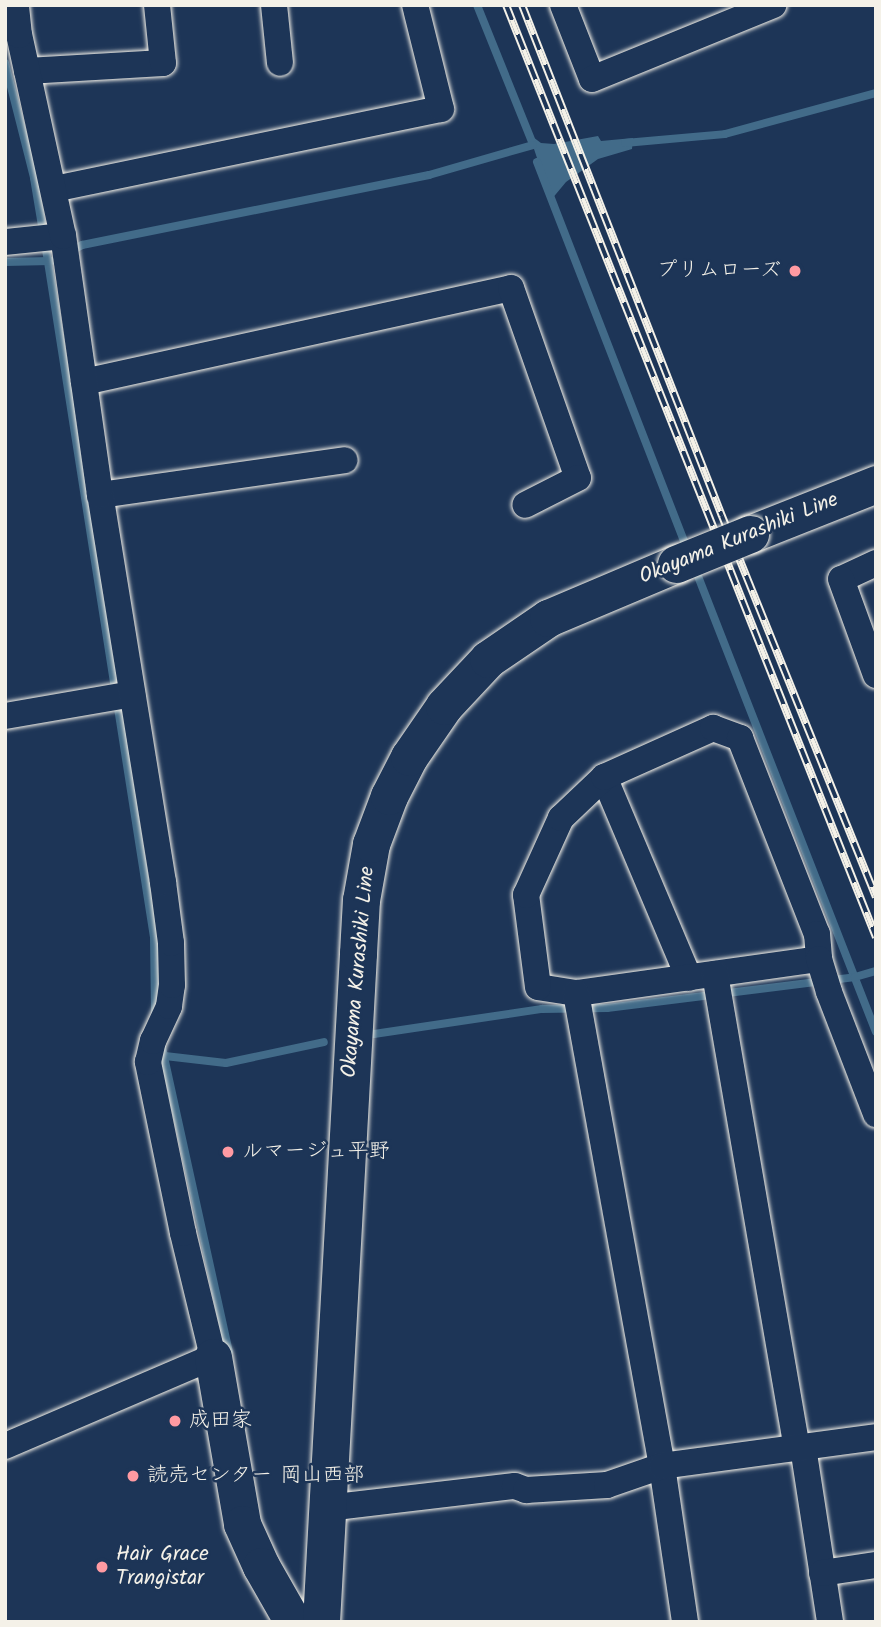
<!DOCTYPE html>
<meta charset="utf-8">
<style>
body{margin:0}
#map{position:relative;width:881px;height:1627px;overflow:hidden;background:#1d3557;font-family:Kalam,"Klee One",sans-serif}
div>[style]{position:absolute}
.water>*{inset:0;background:#426b89}
.stream>*{height:8px;margin:-4px;padding:0 4px;transform-origin:4px;border-radius:4px;background:#426b89}
.roads{filter:drop-shadow(0 0 2px #f4f1e8) drop-shadow(0 0 2px #f4f1e8)}
.street>*{height:26px;margin:-13px;padding:0 13px;transform-origin:13px;border-radius:13px;background:#1d3557}
.secondary>*{height:37px;margin:-18.5px;padding:0 18.5px;transform-origin:18.5px;border-radius:18.5px;background:#1d3557}
.rail>*{height:8px;margin-top:-4px;transform-origin:0;background:repeating-linear-gradient(90deg,#1d3557 0 16px,#f4f1e8 0 32px);box-sizing:border-box;border-block:2px solid #f4f1e8}
.bridges{filter:drop-shadow(0 0 2px #f4f1e8) drop-shadow(0 0 2px #f4f1e8)}
.secondary-bridge>*{height:37px;margin:-18.5px;padding:0 18.5px;transform-origin:18.5px;border-radius:18.5px;background:#1d3557}
.dots>*{width:19px;height:19px;translate:-50% -50%;box-sizing:border-box;border:4px solid #1d3557;border-radius:50%}
span{translate:-50% -50%;white-space:nowrap;text-align:center;line-height:1.15;-webkit-text-stroke:5px #1d3557;paint-order:stroke}
.poi-label{font-size:21px;color:#f4f1e8}
.right{translate:-100% -50%;text-align:right}
.left{translate:0 -50%;text-align:left}
.street-label{font-size:21px;color:#f4f1e8}
.frame{position:absolute;inset:0;border:7px solid #f4f1e8;pointer-events:none}
</style>
<div id="map">
<div class="water">
<i style="clip-path:polygon(529px 134px,541px 143px,554px 144px,598px 136px,601px 141px,633px 138px,632px 149px,598px 159px,566px 182px,551px 200px)"></i>
</div>
<div class="stream">
<i style="left:477px;top:5px;width:148px;rotate:68.1deg"></i>
<i style="left:5px;top:63px;width:119px;rotate:75.8deg"></i>
<i style="left:34px;top:178px;width:85px;rotate:80.5deg"></i>
<i style="left:48px;top:262px;width:683px;rotate:81.08deg"></i>
<i style="left:154px;top:937px;width:76px;rotate:89.2deg"></i>
<i style="left:625px;top:143px;width:100px;rotate:-5.1deg"></i>
<i style="left:725px;top:134px;width:156px;rotate:-15.2deg"></i>
<i style="left:537px;top:162px;width:417px;rotate:68.8deg"></i>
<i style="left:69px;top:252px;width:15px;rotate:-28deg"></i>
<i style="left:82px;top:245px;width:354px;rotate:-11.4deg"></i>
<i style="left:429px;top:175px;width:108px;rotate:-16.1deg"></i>
<i style="left:5px;top:262px;width:46px;rotate:-1.2deg"></i>
<i style="left:694px;top:566px;width:500px;rotate:68.67deg"></i>
<i style="left:374px;top:1034px;width:170px;rotate:-8.5deg"></i>
<i style="left:542px;top:1009px;width:65px;rotate:-0.9deg"></i>
<i style="left:607px;top:1008px;width:250px;rotate:-7.1deg"></i>
<i style="left:855px;top:977px;width:22px;rotate:-16deg"></i>
<i style="left:161px;top:1043px;width:316px;rotate:77.6deg"></i>
<i style="left:165px;top:1056px;width:61px;rotate:6.5deg"></i>
<i style="left:226px;top:1063px;width:100px;rotate:-12.1deg"></i>
</div>
<div class="roads">
<div class="street">
<i style="left:274px;top:5px;width:58px;rotate:84.1deg"></i>
<i style="left:563px;top:5px;width:79px;rotate:68.6deg"></i>
<i style="left:592px;top:79px;width:196px;rotate:-22.2deg"></i>
<i style="left:27px;top:71px;width:136px;rotate:-3.4deg"></i>
<i style="left:163px;top:63px;width:58px;rotate:-95.9deg"></i>
<i style="left:54px;top:189px;width:395px;rotate:-11.7deg"></i>
<i style="left:441px;top:109px;width:107px;rotate:-104deg"></i>
<i style="left:5px;top:242px;width:58px;rotate:-5.9deg"></i>
<i style="left:84px;top:382px;width:437px;rotate:-12.4deg"></i>
<i style="left:511px;top:288px;width:201px;rotate:70.6deg"></i>
<i style="left:578px;top:478px;width:59px;rotate:153deg"></i>
<i style="left:100px;top:495px;width:247px;rotate:-8.1deg"></i>
<i style="left:876px;top:563px;width:38px;rotate:155deg"></i>
<i style="left:841px;top:579px;width:102px;rotate:70deg"></i>
<i style="left:5px;top:716px;width:129px;rotate:-9.8deg"></i>
<i style="left:604px;top:777px;width:218px;rotate:67.1deg"></i>
<i style="left:819px;top:959px;width:245px;rotate:172deg"></i>
<i style="left:576px;top:993px;width:38px;rotate:-171deg"></i>
<i style="left:538px;top:987px;width:93px;rotate:-97.4deg"></i>
<i style="left:526px;top:895px;width:85px;rotate:-65.6deg"></i>
<i style="left:561px;top:818px;width:59px;rotate:-43.6deg"></i>
<i style="left:604px;top:777px;width:120px;rotate:-24.2deg"></i>
<i style="left:713px;top:728px;width:29px;rotate:20deg"></i>
<i style="left:740px;top:738px;width:211px;rotate:68.6deg"></i>
<i style="left:817px;top:934px;width:25px;rotate:85deg"></i>
<i style="left:819px;top:959px;width:34px;rotate:73deg"></i>
<i style="left:829px;top:992px;width:131px;rotate:68.9deg"></i>
<i style="left:715px;top:974px;width:481px;rotate:80.2deg"></i>
<i style="left:576px;top:993px;width:481px;rotate:79.7deg"></i>
<i style="left:662px;top:1466px;width:158px;rotate:81.6deg"></i>
<i style="left:5px;top:1446px;width:226px;rotate:-23.2deg"></i>
<i style="left:213px;top:1357px;width:128px;rotate:-103.6deg"></i>
<i style="left:183px;top:1233px;width:175px;rotate:-101.6deg"></i>
<i style="left:148px;top:1062px;width:22px;rotate:-77deg"></i>
<i style="left:153px;top:1041px;width:38px;rotate:-65deg"></i>
<i style="left:169px;top:1006px;width:21px;rotate:-82deg"></i>
<i style="left:172px;top:985px;width:42px;rotate:-91.4deg"></i>
<i style="left:171px;top:943px;width:62px;rotate:-97.5deg"></i>
<i style="left:163px;top:882px;width:392px;rotate:-99.2deg"></i>
<i style="left:100px;top:495px;width:262px;rotate:-98.1deg"></i>
<i style="left:63px;top:236px;width:206px;rotate:-102.3deg"></i>
<i style="left:19px;top:35px;width:30px;rotate:-96deg"></i>
<i style="left:803px;top:1447px;width:177px;rotate:81.2deg"></i>
<i style="left:327px;top:1508px;width:189px;rotate:-6.7deg"></i>
<i style="left:515px;top:1486px;width:12px;rotate:20deg"></i>
<i style="left:526px;top:1490px;width:81px;rotate:-3.5deg"></i>
<i style="left:607px;top:1485px;width:58px;rotate:-19.1deg"></i>
<i style="left:662px;top:1466px;width:216px;rotate:-7.7deg"></i>
<i style="left:822px;top:1573px;width:55px;rotate:-8.4deg"></i>
</div>
<div class="secondary">
<i style="left:750px;top:534px;width:136px;rotate:-21.6deg"></i>
<i style="left:213px;top:1357px;width:169px;rotate:80.1deg"></i>
<i style="left:242px;top:1524px;width:46px;rotate:65.7deg"></i>
<i style="left:261px;top:1566px;width:64px;rotate:60.3deg"></i>
<i style="left:321px;top:1622px;width:670px;rotate:-86.83deg"></i>
<i style="left:358px;top:953px;width:53px;rotate:-86.8deg"></i>
<i style="left:361px;top:900px;width:57px;rotate:-79.9deg"></i>
<i style="left:371px;top:844px;width:51px;rotate:-69.4deg"></i>
<i style="left:389px;top:796px;width:44px;rotate:-62.9deg"></i>
<i style="left:409px;top:757px;width:62px;rotate:-55.5deg"></i>
<i style="left:444px;top:706px;width:64px;rotate:-46.9deg"></i>
<i style="left:488px;top:659px;width:73px;rotate:-34.3deg"></i>
<i style="left:548px;top:618px;width:139px;rotate:-22.9deg"></i>
</div>
</div>
<div class="rail">
<i style="left:506px;top:5px;width:1003px;rotate:68.35deg"></i>
<i style="left:522px;top:5px;width:549px;rotate:68.63deg"></i>
<i style="left:722px;top:516px;width:411px;rotate:68deg"></i>
</div>
<div class="bridges">
<div class="secondary-bridge">
<i style="left:676px;top:564px;width:80px;rotate:-22.1deg"></i>
</div>
</div>
<div class="dots">
<i style="left:795px;top:271px;background:#ff9aa2"></i>
<i style="left:228px;top:1152px;background:#ff9aa2"></i>
<i style="left:175px;top:1421px;background:#ff9aa2"></i>
<i style="left:133px;top:1476px;background:#ff9aa2"></i>
<i style="left:102px;top:1567px;background:#ff9aa2"></i>
</div>
<div class="poi-label">
<span class="right" style="left:781px;top:271px">プリムローズ</span>
<span class="left" style="left:242px;top:1152px">ルマージュ平野</span>
<span class="left" style="left:189px;top:1421px">成田家</span>
<span class="left" style="left:147px;top:1476px">読売センター 岡山西部</span>
<span class="left" style="left:116px;top:1567px">Hair Grace<br>Trangistar</span>
</div>
<div class="street-label">
<span style="left:739px;top:539px;rotate:-22deg">Okayama Kurashiki Line</span>
<span style="left:359px;top:972px;rotate:-85deg">Okayama Kurashiki Line</span>
</div>
<div class="frame"></div>
</div>
